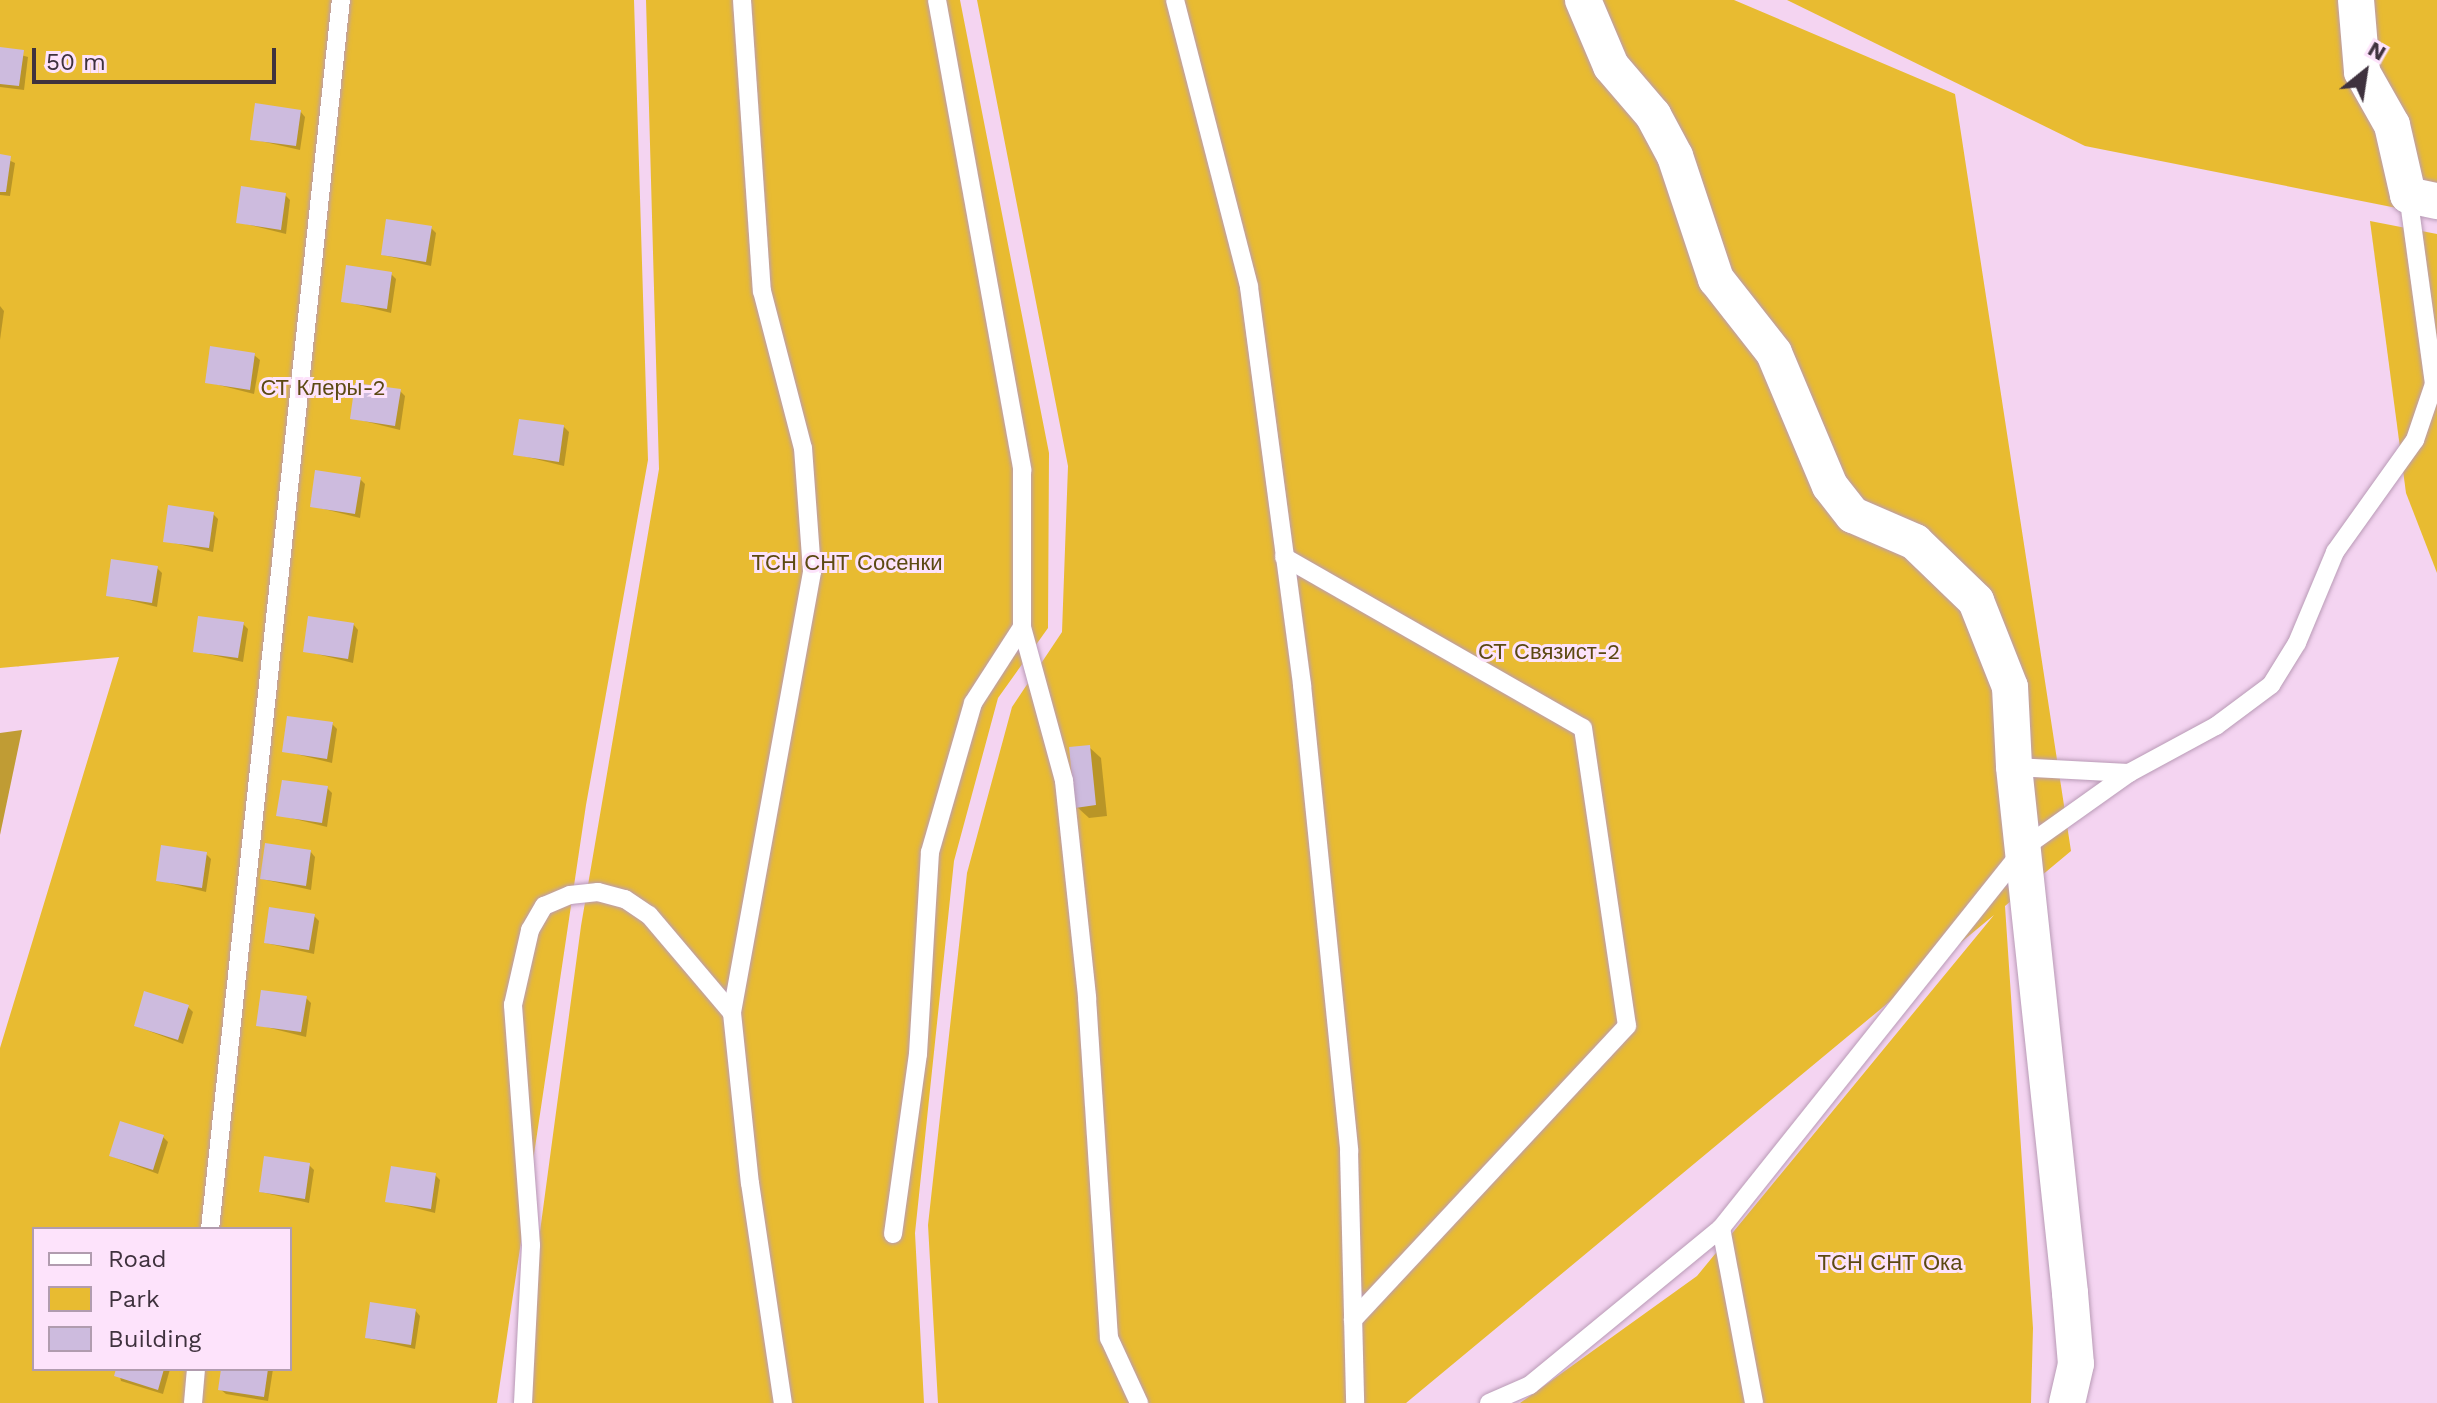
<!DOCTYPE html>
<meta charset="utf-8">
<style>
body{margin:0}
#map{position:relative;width:2437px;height:1403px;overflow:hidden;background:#f4d4f1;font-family:"Work Sans",sans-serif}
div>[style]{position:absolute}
.green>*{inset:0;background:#e8bb31}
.forest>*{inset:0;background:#c09c34}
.shadow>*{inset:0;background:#0003}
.building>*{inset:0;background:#cdbbde}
.roads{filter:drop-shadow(0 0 2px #b99bb6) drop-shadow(0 0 2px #b99bb6)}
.lane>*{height:18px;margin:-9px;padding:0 9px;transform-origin:9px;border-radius:9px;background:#fff}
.street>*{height:36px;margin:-18px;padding:0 18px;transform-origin:18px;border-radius:18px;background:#fff}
span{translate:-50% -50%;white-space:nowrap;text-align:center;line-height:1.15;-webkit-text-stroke:6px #fde3fb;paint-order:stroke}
.park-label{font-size:22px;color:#5c4912}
.legend{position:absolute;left:32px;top:1227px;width:260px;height:144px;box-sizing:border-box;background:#fde3fb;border:2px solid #b19caf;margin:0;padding:10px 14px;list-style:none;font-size:24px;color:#3f323e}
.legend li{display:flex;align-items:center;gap:16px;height:40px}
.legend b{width:40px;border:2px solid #b19caf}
.north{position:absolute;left:2325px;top:32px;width:80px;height:80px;-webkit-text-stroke:6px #fde3fb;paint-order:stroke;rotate:30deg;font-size:22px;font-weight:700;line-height:32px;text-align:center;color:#3f323e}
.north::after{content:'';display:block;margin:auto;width:28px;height:36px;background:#3f323e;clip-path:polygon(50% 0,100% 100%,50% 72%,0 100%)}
.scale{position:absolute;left:32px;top:48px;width:244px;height:36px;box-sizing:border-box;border:4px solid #3f323e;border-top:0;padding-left:10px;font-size:24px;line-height:28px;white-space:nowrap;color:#3f323e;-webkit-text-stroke:6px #fde3fb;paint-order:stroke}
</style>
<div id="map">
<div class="green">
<i style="clip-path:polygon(evenodd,0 0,634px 0,648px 460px,586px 805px,497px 1403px,0 1403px,0 1048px,119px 657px,0 668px,0 0,34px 1229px,290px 1229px,290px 1369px,34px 1369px,34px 1229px)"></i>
<i style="clip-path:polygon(646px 0,960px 0,1049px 453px,1048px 628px,998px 698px,954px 861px,915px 1233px,924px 1403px,517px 1403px,581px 926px,659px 469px)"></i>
<i style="clip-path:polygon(977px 0,1734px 0,1955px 94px,2071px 851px,2005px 906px,2033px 1328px,2031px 1403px,1520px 1403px,1697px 1276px,1994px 915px,1406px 1403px,938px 1403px,928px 1225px,967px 873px,1012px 707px,1062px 632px,1068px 466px)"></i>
<i style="clip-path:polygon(1787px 0,2437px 0,2437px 216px,2085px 146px)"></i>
<i style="clip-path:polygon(2370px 221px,2437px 234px,2437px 573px,2406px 493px)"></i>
</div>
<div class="forest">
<i style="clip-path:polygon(22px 730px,0 835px,0 733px)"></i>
</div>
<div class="shadow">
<i style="clip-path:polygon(0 49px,28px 57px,24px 90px,0 87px)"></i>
<i style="clip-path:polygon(300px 111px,305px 117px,300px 150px,252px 139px)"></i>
<i style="clip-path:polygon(0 156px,15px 163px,10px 196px,0 195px)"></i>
<i style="clip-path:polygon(285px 195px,290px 200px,286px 234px,238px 222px)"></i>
<i style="clip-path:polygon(431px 228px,436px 233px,431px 266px,383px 255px)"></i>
<i style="clip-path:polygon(391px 274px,396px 279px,391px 313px,343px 301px)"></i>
<i style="clip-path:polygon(0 306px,4px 311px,0 340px)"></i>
<i style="clip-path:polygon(254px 355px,260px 360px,254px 394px,207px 382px)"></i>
<i style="clip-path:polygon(400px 391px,405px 396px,400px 430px,352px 418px)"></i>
<i style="clip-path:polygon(564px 427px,569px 432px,564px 466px,515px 454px)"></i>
<i style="clip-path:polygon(360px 479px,365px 484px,360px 518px,312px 506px)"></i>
<i style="clip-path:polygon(213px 514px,218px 519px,213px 552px,165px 541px)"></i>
<i style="clip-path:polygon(157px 568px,162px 573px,157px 607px,109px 595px)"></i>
<i style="clip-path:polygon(243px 624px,248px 629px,243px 662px,195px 651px)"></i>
<i style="clip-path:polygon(353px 624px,358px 630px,353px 663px,305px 651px)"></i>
<i style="clip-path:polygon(332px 724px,337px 729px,332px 763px,284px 751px)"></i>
<i style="clip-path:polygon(1089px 747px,1101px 758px,1107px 816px,1089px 818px,1077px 807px)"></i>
<i style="clip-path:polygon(327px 788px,332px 793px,327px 827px,279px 815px)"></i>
<i style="clip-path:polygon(310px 851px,315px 857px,311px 890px,262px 879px)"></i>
<i style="clip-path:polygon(206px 854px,211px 859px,206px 892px,158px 880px)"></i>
<i style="clip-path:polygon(314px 916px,319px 921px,314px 954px,266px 943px)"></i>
<i style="clip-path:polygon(306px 998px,311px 1003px,306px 1037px,258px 1025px)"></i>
<i style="clip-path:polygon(188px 1007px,193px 1012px,183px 1044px,136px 1026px)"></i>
<i style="clip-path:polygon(163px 1137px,168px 1142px,158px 1174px,111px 1156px)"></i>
<i style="clip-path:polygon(309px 1165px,314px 1170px,309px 1203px,261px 1192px)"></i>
<i style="clip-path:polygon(435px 1175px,440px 1180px,435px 1213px,387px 1201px)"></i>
<i style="clip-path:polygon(415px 1310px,420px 1316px,415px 1349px,367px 1338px)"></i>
<i style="clip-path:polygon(118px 1369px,170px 1369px,163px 1394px,121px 1381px)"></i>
<i style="clip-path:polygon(223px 1369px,273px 1369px,268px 1401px,226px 1394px,220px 1389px)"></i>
</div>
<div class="building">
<i style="clip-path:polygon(0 47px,24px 50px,19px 86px,0 84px)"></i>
<i style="clip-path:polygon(255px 103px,301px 110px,296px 146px,250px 140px)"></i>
<i style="clip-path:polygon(0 154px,11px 156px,6px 192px,0 192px)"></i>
<i style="clip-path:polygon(241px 186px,286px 193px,281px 230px,236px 223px)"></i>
<i style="clip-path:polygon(386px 219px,432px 226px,426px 262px,381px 255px)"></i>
<i style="clip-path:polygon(346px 265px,392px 272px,387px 309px,341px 302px)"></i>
<i style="clip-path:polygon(210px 346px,255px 353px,250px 390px,205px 383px)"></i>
<i style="clip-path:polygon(355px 383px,401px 389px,395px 426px,350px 419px)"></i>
<i style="clip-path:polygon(519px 419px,564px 425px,559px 462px,513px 455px)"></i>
<i style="clip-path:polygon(315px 470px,361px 477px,355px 514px,310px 507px)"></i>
<i style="clip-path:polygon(168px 505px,214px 512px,209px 548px,163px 542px)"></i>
<i style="clip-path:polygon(111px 559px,158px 566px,152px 603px,106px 596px)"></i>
<i style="clip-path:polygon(198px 616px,244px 622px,238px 658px,193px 652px)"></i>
<i style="clip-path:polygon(308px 616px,354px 623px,348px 659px,303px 652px)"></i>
<i style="clip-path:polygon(287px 716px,333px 722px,327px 759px,282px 752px)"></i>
<i style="clip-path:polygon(1090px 745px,1096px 805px,1075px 808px,1069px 747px)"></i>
<i style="clip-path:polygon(282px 780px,328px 786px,322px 823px,276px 816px)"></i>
<i style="clip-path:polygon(265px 843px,311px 850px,306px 886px,260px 879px)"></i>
<i style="clip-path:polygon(161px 845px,207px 852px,202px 888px,156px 881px)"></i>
<i style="clip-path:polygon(269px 907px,315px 914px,309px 950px,264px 943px)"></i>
<i style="clip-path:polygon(261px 990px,307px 996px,301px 1032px,256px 1026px)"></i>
<i style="clip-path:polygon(144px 991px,189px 1005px,178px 1040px,134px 1026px)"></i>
<i style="clip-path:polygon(120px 1121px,164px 1135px,153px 1170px,109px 1156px)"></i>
<i style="clip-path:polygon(264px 1156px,310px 1163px,305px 1199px,259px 1192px)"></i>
<i style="clip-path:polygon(391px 1166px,436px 1173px,431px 1209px,385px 1202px)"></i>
<i style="clip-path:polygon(370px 1302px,416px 1309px,411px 1345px,365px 1338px)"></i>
<i style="clip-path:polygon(116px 1369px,164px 1369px,158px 1390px,114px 1376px)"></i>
<i style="clip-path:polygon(221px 1369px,268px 1369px,264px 1397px,218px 1390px)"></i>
</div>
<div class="roads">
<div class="lane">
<i style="left:742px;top:0;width:292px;rotate:86.1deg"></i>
<i style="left:762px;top:291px;width:162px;rotate:75.4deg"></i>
<i style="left:803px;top:448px;width:124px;rotate:85.8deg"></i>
<i style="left:812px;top:572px;width:448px;rotate:100.3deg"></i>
<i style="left:732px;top:1013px;width:171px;rotate:84deg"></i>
<i style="left:750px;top:1183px;width:222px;rotate:81.5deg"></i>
<i style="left:937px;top:0;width:478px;rotate:79.7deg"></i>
<i style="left:1022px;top:470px;width:157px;rotate:90deg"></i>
<i style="left:1022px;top:627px;width:160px;rotate:74.7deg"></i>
<i style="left:1064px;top:781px;width:218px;rotate:83.9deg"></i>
<i style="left:1087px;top:998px;width:341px;rotate:86.3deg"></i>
<i style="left:1109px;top:1338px;width:72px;rotate:65.2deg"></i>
<i style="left:1175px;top:0;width:296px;rotate:75.5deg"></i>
<i style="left:1249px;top:287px;width:402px;rotate:82.4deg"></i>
<i style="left:1302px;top:685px;width:468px;rotate:84.2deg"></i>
<i style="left:1349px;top:1151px;width:252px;rotate:88.6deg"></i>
<i style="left:1284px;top:557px;width:344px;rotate:29.8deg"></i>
<i style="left:1583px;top:728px;width:301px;rotate:81.6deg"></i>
<i style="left:1627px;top:1026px;width:402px;rotate:133deg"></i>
<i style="left:2014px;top:767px;width:115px;rotate:3deg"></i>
<i style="left:1721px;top:1228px;width:178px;rotate:79.3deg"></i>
<i style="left:210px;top:1229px;width:1236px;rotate:-83.92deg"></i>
<i style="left:893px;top:1234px;width:182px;rotate:-82.1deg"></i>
<i style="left:918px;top:1054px;width:202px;rotate:-86.6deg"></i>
<i style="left:930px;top:852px;width:155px;rotate:-73.9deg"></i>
<i style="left:973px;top:703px;width:90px;rotate:-57.2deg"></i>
<i style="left:193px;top:1403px;width:34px;rotate:-85deg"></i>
<i style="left:523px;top:1403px;width:158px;rotate:-87.1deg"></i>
<i style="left:531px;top:1245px;width:241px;rotate:-94.3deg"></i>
<i style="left:513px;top:1005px;width:77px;rotate:-77.2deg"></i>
<i style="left:530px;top:930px;width:28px;rotate:-60deg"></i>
<i style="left:544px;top:906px;width:28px;rotate:-23deg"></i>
<i style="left:570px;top:895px;width:28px;rotate:-6deg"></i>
<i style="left:598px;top:892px;width:28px;rotate:15deg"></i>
<i style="left:625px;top:899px;width:29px;rotate:34deg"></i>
<i style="left:649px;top:915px;width:128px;rotate:49.7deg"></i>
<i style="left:1489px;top:1403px;width:45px;rotate:-23.7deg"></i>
<i style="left:1530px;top:1385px;width:247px;rotate:-39.4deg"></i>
<i style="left:1721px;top:1228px;width:487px;rotate:-51.4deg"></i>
<i style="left:2025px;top:847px;width:128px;rotate:-35.4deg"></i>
<i style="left:2129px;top:773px;width:99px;rotate:-28.4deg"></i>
<i style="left:2216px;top:726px;width:69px;rotate:-36.7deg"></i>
<i style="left:2271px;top:685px;width:49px;rotate:-58.2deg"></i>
<i style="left:2297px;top:643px;width:99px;rotate:-67.3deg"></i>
<i style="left:2335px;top:552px;width:138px;rotate:-54.5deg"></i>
<i style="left:2415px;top:440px;width:59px;rotate:-71.3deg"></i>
<i style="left:2434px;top:384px;width:191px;rotate:-97.8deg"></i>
</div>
<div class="street">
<i style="left:1583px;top:0;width:72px;rotate:67deg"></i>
<i style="left:1611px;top:66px;width:65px;rotate:49.4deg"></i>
<i style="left:1653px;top:115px;width:47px;rotate:61.8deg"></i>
<i style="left:1675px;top:156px;width:130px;rotate:71.6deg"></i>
<i style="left:1716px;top:279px;width:94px;rotate:51.9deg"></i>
<i style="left:1774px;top:353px;width:144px;rotate:67.2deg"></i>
<i style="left:1830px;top:486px;width:37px;rotate:52deg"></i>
<i style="left:1853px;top:515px;width:68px;rotate:23.5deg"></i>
<i style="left:1915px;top:542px;width:85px;rotate:44deg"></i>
<i style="left:1976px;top:601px;width:92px;rotate:68.4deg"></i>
<i style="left:2010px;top:687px;width:80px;rotate:87.1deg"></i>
<i style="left:2014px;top:767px;width:529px;rotate:83.92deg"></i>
<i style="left:2070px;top:1293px;width:71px;rotate:85.2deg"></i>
<i style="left:2076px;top:1364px;width:40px;rotate:103deg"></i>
<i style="left:2356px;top:0;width:72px;rotate:85.2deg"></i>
<i style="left:2362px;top:72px;width:61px;rotate:60.5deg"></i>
<i style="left:2392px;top:125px;width:72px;rotate:77.1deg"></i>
<i style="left:2408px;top:195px;width:30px;rotate:12deg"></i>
</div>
</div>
<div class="park-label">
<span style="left:323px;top:388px">СТ Клеры-2</span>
<span style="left:847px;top:563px">ТСН СНТ Сосенки</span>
<span style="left:1549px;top:652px">СТ Связист-2</span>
<span style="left:1890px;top:1263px">ТСН СНТ Ока</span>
</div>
<ul class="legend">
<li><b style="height:10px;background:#fff"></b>Road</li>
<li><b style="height:22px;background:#e8bb31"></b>Park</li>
<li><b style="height:22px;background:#cdbbde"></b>Building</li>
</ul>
<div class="north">N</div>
<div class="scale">50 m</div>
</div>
